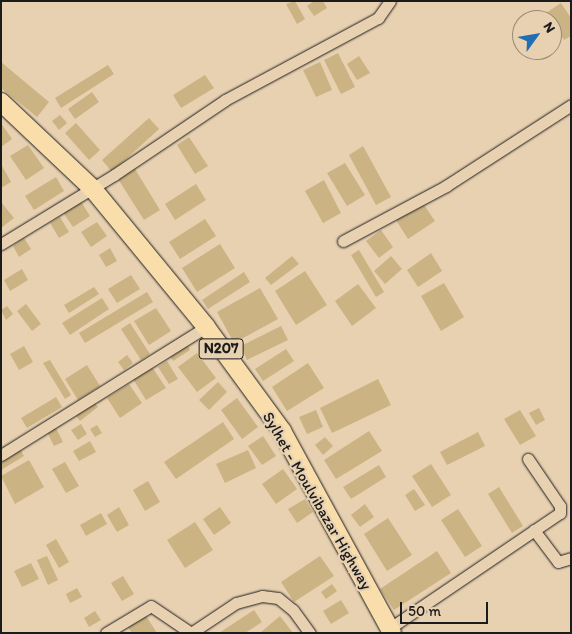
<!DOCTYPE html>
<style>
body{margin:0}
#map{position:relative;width:572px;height:634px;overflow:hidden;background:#e8d1b1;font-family:Itim,sans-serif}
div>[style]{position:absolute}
.building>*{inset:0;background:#ccb383}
.roads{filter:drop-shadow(0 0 1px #1c1c1c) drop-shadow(0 0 1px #1c1c1c)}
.minor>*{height:11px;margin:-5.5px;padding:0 5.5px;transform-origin:5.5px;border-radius:5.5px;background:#e8d1b1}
.trunk>*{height:18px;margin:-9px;padding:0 9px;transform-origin:9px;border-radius:9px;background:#f9deab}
span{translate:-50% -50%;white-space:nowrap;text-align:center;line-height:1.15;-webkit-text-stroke:4.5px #e8d1b1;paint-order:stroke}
.shield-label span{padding:1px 4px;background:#e8d1b1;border:1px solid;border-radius:4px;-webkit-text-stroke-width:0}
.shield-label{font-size:15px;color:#1c1c1c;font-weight:700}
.street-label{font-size:16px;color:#1c1c1c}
.frame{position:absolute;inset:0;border:2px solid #1c1c1c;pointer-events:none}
.north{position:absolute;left:512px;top:10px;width:50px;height:50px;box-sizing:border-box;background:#e8d1b1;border:1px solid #968975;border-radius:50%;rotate:58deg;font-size:14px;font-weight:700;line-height:20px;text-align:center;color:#1c1c1c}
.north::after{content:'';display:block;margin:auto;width:18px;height:22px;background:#1f6fb2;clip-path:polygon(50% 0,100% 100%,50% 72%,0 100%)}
.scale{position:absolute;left:400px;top:602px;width:88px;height:22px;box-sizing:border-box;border:2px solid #1c1c1c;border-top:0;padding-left:6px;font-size:15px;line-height:18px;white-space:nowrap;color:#1c1c1c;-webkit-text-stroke:4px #e8d1b1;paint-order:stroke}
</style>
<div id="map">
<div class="building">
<i style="clip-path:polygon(295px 1px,305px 19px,297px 24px,286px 4px)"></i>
<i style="clip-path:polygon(314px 1px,323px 1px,327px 8px,314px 16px,307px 6px)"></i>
<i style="clip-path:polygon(561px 3px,571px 18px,571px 36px,564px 40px,546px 13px)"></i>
<i style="clip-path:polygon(338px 53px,355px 87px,341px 94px,324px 60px)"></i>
<i style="clip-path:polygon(359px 56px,370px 73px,357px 80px,347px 64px)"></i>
<i style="clip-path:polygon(1px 62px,49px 102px,37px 117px,1px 88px)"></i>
<i style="clip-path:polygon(320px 62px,332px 90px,316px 97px,303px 70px)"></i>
<i style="clip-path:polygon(108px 65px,114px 74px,61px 108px,55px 98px)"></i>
<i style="clip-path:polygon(205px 75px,214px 88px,181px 108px,173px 95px)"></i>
<i style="clip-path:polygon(92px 92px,99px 102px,75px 119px,68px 109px)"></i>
<i style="clip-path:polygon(60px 115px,67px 123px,59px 130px,52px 121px)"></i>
<i style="clip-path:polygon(149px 118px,159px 129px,112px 172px,102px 160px)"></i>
<i style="clip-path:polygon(1px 123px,12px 139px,1px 147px)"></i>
<i style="clip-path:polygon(76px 123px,100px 150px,89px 160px,65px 133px)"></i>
<i style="clip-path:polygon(189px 137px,208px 166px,195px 174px,177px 145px)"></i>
<i style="clip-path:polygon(28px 145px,44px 168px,26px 180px,10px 156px)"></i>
<i style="clip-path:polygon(363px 146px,391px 197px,376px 205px,349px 155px)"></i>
<i style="clip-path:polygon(345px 163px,365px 195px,347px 206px,327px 173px)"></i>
<i style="clip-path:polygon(1px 164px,11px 182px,1px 188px)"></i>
<i style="clip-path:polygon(135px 169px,160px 210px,144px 220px,118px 179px)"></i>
<i style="clip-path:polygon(56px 177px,64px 191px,34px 210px,25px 196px)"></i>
<i style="clip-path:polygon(324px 180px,341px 213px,323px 223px,305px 191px)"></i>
<i style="clip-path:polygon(196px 184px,206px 200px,175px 220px,165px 204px)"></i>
<i style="clip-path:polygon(80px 200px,90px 216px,73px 227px,62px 211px)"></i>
<i style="clip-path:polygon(1px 202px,14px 218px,1px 228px)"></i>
<i style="clip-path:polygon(422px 202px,435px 221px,408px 239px,396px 220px)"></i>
<i style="clip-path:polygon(60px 217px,69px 232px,59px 238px,50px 223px)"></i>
<i style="clip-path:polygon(205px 219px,216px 236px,180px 259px,169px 242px)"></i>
<i style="clip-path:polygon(97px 222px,107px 236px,91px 247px,81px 232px)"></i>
<i style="clip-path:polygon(381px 230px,393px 247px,379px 258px,366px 241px)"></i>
<i style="clip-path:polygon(24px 238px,31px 249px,19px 257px,13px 246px)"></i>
<i style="clip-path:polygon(220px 244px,235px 268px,197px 292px,182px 268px)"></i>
<i style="clip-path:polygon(110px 248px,117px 261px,106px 267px,99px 255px)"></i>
<i style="clip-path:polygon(359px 250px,384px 292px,376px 297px,351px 255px)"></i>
<i style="clip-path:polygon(431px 253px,442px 271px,418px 287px,407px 270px)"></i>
<i style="clip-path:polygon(292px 256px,299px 264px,271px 285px,265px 278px)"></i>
<i style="clip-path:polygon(391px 256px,402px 269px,385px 284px,374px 271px)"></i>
<i style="clip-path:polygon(22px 269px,28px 280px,10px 291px,4px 280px)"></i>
<i style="clip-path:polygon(305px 271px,327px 305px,296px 325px,275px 291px)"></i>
<i style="clip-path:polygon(244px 272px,250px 282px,208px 309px,202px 300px)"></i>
<i style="clip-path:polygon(131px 275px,140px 289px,117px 303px,108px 289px)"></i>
<i style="clip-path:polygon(444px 283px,464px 317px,441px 331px,421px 296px)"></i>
<i style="clip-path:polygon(358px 284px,376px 308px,352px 326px,335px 301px)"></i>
<i style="clip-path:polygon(94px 287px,99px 294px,69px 313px,64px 305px)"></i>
<i style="clip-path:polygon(260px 288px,278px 319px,234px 343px,217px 312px)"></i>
<i style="clip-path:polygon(147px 292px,153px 302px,85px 343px,79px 333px)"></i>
<i style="clip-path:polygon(102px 298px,109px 309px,70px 335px,62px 323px)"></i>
<i style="clip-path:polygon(26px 304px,41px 324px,32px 331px,17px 311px)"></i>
<i style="clip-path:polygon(7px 306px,13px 314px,6px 320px,1px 310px)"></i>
<i style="clip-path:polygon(156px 308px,171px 331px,149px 345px,134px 321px)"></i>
<i style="clip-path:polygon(130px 323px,150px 354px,141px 360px,121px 329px)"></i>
<i style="clip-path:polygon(281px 326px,288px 340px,247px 360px,241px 346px)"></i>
<i style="clip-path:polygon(187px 344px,190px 350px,173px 361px,169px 355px)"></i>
<i style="clip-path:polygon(24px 346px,33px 362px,19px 370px,10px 354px)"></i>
<i style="clip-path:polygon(286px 349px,294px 361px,263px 381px,255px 369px)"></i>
<i style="clip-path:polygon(197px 353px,216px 378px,197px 392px,178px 367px)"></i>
<i style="clip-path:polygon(127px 355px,133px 363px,124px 370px,118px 362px)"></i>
<i style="clip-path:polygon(50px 360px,71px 395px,65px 399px,43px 363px)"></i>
<i style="clip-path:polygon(167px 361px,178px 379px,169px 384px,158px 367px)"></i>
<i style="clip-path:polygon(308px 363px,324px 388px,287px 411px,272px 387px)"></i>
<i style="clip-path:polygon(87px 365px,100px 386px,78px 400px,65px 379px)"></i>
<i style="clip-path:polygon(152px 367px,166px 388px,146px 400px,133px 379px)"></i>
<i style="clip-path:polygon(378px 379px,391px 405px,332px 433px,320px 408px)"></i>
<i style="clip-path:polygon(218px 382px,227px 392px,209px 410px,199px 400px)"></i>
<i style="clip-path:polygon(129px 384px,142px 403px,120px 418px,107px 398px)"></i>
<i style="clip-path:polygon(56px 397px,62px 407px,27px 428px,21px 418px)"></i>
<i style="clip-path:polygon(237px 398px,258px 427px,242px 439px,221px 410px)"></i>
<i style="clip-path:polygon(94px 402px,98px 407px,80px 421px,76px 416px)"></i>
<i style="clip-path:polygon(539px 408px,545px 420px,536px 425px,529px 413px)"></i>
<i style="clip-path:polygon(316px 410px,323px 427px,307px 434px,299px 417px)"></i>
<i style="clip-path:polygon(520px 410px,536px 436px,520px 445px,504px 419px)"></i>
<i style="clip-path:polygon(223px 422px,234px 439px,176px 479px,164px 462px)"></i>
<i style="clip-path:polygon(81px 424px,87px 434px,78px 440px,71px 430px)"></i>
<i style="clip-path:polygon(97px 425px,102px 433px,95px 437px,90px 429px)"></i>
<i style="clip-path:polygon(56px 428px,63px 442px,54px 446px,47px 432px)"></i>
<i style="clip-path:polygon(369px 431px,382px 451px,336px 479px,324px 460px)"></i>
<i style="clip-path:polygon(478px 432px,485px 446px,447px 465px,440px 452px)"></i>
<i style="clip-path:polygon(263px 436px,276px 456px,262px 465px,248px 446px)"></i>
<i style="clip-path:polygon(325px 437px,333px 446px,323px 455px,315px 445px)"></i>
<i style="clip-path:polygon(90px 441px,96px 452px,79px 461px,73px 451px)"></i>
<i style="clip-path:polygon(19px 447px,24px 456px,1px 470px,1px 457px)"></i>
<i style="clip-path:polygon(248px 450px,256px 468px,225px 483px,216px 464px)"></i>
<i style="clip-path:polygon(29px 460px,44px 487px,15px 504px,1px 476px)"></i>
<i style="clip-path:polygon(65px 462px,79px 486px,66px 493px,52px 469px)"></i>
<i style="clip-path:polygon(431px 464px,451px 495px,432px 507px,412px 476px)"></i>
<i style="clip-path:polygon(379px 465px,386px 477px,351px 499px,343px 487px)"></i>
<i style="clip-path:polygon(283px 469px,297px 489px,276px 504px,262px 484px)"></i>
<i style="clip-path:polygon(148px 481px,160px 502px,145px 511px,133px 490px)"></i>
<i style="clip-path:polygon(499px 487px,523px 526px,512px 533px,488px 494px)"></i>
<i style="clip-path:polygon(414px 489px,425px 505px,415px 511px,405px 495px)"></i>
<i style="clip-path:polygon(305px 499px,313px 512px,297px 523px,288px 509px)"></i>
<i style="clip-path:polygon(365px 504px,374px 517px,360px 527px,351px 515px)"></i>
<i style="clip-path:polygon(119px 507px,129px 525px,117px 532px,107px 515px)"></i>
<i style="clip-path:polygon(220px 507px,231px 523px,214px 535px,203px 519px)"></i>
<i style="clip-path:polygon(458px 509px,482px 546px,465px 557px,441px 520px)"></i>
<i style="clip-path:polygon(101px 513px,107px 524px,86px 536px,80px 525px)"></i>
<i style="clip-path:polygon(388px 518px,412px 555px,387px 571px,364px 534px)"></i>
<i style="clip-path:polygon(195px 522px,213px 550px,185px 568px,167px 540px)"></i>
<i style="clip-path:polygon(56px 539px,69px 562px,59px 568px,46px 545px)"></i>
<i style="clip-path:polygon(437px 551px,451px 573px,394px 610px,380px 589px)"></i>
<i style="clip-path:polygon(47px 556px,58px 580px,48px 585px,37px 560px)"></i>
<i style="clip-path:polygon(320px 556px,334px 576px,294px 602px,281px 582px)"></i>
<i style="clip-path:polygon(31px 563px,39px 579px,22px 587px,14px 571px)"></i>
<i style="clip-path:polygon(123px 576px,134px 594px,122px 601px,111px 583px)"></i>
<i style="clip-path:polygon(332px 584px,337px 591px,326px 599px,321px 592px)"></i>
<i style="clip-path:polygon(77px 588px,82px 597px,70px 603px,66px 594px)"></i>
<i style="clip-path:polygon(341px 600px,349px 613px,331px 624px,323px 611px)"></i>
<i style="clip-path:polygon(254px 610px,262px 622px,245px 633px,219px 633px)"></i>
<i style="clip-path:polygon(95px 611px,101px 620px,89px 627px,84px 618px)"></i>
<i style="clip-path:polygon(146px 616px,157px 633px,132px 633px,128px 627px)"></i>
<i style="clip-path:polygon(280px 616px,293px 633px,262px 633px,261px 632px)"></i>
</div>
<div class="roads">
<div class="minor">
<i style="left:343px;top:241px;width:117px;rotate:-28.1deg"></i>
<i style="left:446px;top:186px;width:149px;rotate:-32.9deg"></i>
<i style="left:1px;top:244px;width:132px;rotate:-31.4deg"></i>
<i style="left:114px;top:175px;width:134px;rotate:-34deg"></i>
<i style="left:225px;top:100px;width:174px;rotate:-28.2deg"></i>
<i style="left:378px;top:18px;width:21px;rotate:-55deg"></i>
<i style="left:1px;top:455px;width:242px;rotate:-32deg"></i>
<i style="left:534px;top:530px;width:40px;rotate:53deg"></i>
<i style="left:558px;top:562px;width:14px;rotate:-17deg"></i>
<i style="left:390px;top:628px;width:205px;rotate:-34.1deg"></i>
<i style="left:560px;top:513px;width:7px;rotate:-90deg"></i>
<i style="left:560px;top:506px;width:57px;rotate:-124.2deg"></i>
<i style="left:106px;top:633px;width:52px;rotate:-31deg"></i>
<i style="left:151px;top:606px;width:48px;rotate:34deg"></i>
<i style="left:191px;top:633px;width:54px;rotate:-33.7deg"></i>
<i style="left:236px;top:603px;width:27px;rotate:-15deg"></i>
<i style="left:262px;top:596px;width:16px;rotate:7deg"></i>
<i style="left:278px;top:598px;width:19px;rotate:39deg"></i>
<i style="left:293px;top:610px;width:29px;rotate:54deg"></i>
</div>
<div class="trunk">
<i style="left:1px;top:102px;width:125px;rotate:43.4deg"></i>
<i style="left:92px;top:188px;width:180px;rotate:50.6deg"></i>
<i style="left:206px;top:327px;width:129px;rotate:53.8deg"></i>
<i style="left:282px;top:431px;width:230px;rotate:61.4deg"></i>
</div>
</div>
<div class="shield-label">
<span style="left:221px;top:349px">N207</span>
</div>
<div class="street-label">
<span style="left:317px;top:501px;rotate:60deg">Sylhet - Moulvibazar Highway</span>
</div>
<div class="frame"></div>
<div class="north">N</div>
<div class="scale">50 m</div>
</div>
